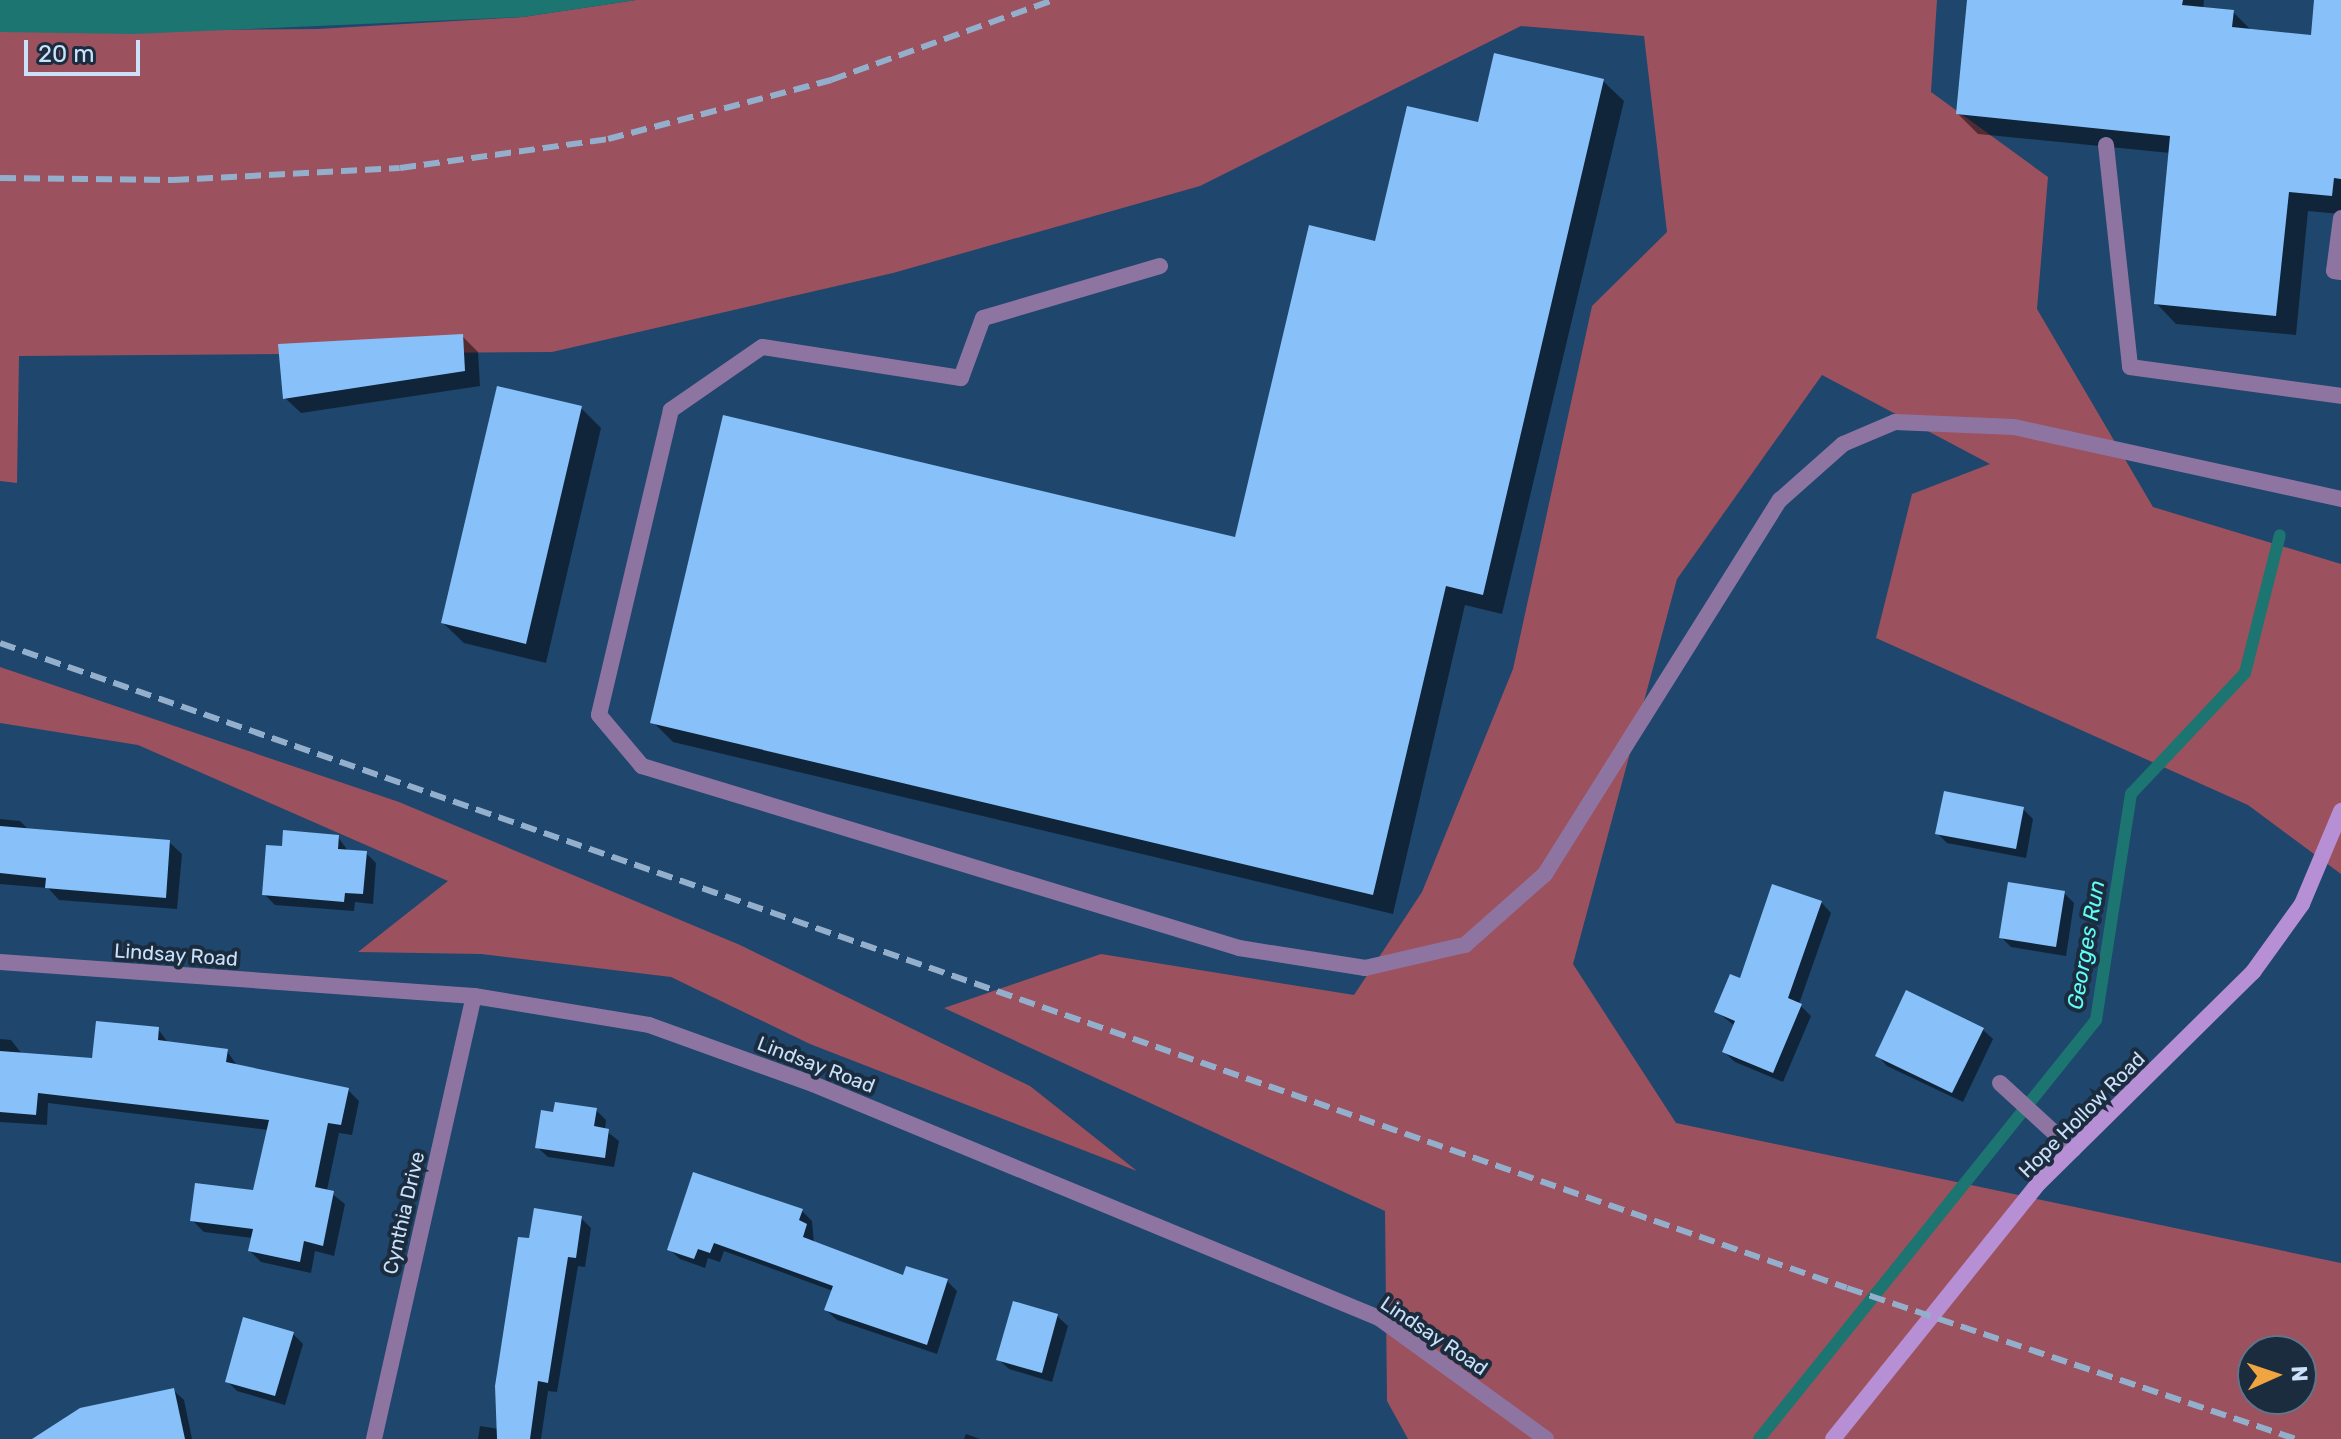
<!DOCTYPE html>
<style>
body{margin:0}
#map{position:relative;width:2341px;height:1439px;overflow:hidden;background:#1f466d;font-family:Rubik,sans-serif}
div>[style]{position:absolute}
.forest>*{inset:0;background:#9c515e}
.water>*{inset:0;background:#1c7571}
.shadow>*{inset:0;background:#0007}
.stream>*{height:12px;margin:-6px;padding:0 6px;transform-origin:6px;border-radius:6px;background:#1c7571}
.building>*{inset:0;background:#88c0f9}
.lane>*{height:16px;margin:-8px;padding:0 8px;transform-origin:8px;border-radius:8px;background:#8e75a1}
.street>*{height:16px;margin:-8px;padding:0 8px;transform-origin:8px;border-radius:8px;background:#8e75a1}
.secondary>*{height:16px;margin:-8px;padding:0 8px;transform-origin:8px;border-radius:8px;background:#b78fd5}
.rail>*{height:6px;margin-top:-3px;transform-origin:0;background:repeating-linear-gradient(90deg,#93afcc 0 16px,transparent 0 24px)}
span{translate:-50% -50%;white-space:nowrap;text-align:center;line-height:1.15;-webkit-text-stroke:8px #1b2c3e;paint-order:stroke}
.street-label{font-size:20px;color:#cbe1f9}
.water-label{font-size:22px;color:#61fcf4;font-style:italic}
.north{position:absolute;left:2237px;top:1335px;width:80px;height:80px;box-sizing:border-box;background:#1b2c3e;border:2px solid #617489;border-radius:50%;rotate:87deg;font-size:22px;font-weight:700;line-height:32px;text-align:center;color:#cbe1f9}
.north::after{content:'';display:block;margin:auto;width:28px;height:36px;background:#f1a540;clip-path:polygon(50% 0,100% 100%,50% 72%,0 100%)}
.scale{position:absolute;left:24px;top:40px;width:116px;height:36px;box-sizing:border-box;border:4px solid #cbe1f9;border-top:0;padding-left:10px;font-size:24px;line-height:28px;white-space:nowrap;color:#cbe1f9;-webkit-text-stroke:6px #1b2c3e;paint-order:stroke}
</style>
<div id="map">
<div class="forest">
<i style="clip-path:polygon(evenodd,636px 0,1937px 0,1931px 92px,2048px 177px,2037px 309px,2153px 507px,2341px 564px,2341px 874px,2248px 805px,1876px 638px,1912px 494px,1990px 464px,1822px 375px,1677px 579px,1573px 964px,1676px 1123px,2341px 1263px,2341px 1439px,1408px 1439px,1387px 1401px,1385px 1211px,944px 1008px,1101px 954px,1354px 995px,1422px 892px,1513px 669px,1592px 306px,1667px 232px,1644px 36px,1521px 26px,1200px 186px,893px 273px,552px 352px,19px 356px,17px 483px,0 481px,0 32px,318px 29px,523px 17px,636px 0,2253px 1351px,2301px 1351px,2301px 1399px,2253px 1399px,2253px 1351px)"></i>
<i style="clip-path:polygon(0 667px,399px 802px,740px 945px,1030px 1086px,1137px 1171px,810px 1044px,671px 977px,481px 954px,358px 952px,448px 881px,138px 745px,0 723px)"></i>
</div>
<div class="water">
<i style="clip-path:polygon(0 0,636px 0,523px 17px,133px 34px,0 32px)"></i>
</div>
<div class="shadow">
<i style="clip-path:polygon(1969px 0,2204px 0,2203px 9px,2233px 12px,2252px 31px,2312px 37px,2316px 0,2341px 0,2341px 214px,2308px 211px,2296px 335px,2176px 324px,2156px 303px,2170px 153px,1978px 134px,1958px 114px)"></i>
<i style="clip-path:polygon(1603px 81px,1624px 101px,1502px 614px,1465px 605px,1393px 914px,673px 742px,653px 722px,1237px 539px,1479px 125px)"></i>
<i style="clip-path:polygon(462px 336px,478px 352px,480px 386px,301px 413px,285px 398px)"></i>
<i style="clip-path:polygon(581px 408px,601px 428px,546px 663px,464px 643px,443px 623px)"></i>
<i style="clip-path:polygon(2023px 809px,2033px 819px,2026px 858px,1947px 843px,1937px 833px)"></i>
<i style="clip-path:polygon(0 819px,20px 821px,29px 830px,169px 842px,182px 854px,177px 909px,59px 900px,48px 888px,0 884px)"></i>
<i style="clip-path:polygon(338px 837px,348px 851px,366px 853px,376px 863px,373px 904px,355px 902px,354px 911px,275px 905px,264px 894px,283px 848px)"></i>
<i style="clip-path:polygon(2064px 893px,2074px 903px,2066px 956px,2011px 947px,2001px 937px)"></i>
<i style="clip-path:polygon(1821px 902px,1831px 913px,1799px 1004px,1811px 1016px,1783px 1082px,1735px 1062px,1724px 1052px,1735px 1026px,1717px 1012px,1741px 980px)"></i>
<i style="clip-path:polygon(158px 1029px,169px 1044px,227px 1051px,238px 1067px,348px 1090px,359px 1101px,352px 1135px,339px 1133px,327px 1190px,345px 1204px,334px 1256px,315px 1251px,311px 1273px,261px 1262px,250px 1251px,253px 1238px,204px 1232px,192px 1220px,255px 1193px,269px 1130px,48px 1103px,47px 1125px,0 1122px,0 1039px,11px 1040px,22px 1054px,94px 1060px)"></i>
<i style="clip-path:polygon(1982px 1029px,1993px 1039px,1963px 1102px,1887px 1066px,1877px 1055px)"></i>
<i style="clip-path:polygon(596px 1110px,606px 1120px,605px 1130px,619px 1141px,614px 1167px,548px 1157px,537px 1147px,555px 1115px)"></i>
<i style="clip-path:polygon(802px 1211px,812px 1221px,814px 1244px,904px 1277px,947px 1281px,957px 1291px,937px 1354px,837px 1320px,826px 1310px,833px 1291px,724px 1251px,720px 1262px,708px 1258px,705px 1268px,680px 1259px,669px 1249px)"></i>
<i style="clip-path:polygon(581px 1218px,591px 1228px,585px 1267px,578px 1266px,557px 1392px,548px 1391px,541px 1439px,478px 1439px,480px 1426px,499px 1429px,531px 1240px)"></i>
<i style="clip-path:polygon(1057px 1316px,1068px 1326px,1052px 1382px,1009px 1369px,998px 1359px)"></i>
<i style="clip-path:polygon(293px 1334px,303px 1344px,285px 1405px,237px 1391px,227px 1381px)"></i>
<i style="clip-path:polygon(173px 1390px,184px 1400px,192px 1439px,36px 1439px)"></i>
<i style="clip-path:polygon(966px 1434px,980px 1439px,964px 1439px)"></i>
</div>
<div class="stream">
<i style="left:1759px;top:1439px;width:538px;rotate:-51.19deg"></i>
<i style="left:2096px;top:1020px;width:229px;rotate:-81.2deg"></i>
<i style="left:2131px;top:794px;width:166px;rotate:-46.7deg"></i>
<i style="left:2245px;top:673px;width:142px;rotate:-75.8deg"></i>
</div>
<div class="building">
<i style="clip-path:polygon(1967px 0,2183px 0,2182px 5px,2234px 10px,2232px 27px,2311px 35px,2314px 0,2341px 0,2341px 179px,2334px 178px,2332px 196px,2289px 192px,2276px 316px,2154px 304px,2170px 136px,1956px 114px)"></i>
<i style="clip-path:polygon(1494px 53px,1604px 79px,1483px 595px,1446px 586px,1373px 895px,650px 723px,723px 415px,1235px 537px,1309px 225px,1375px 241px,1407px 106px,1478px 122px)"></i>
<i style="clip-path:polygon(463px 334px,465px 371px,283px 399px,278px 344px)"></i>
<i style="clip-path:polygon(497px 386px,582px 406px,526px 644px,441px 623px)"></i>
<i style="clip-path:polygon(1944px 791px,2024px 807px,2016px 849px,1935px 834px)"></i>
<i style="clip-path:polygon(0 826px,170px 840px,166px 898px,45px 888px,46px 878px,0 873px)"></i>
<i style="clip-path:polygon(283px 830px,339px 835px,338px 849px,367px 851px,363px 894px,345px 893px,344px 902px,262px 895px,266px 845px,282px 846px)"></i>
<i style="clip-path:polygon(2008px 882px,2065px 891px,2056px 947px,1999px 938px)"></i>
<i style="clip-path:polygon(1772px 884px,1822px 901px,1788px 998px,1802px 1004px,1773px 1073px,1722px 1052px,1735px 1021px,1714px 1012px,1730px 974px,1740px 978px)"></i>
<i style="clip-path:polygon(1906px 990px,1984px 1028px,1952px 1093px,1875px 1056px)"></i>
<i style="clip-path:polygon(96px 1021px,159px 1027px,158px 1040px,228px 1049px,226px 1062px,349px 1088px,341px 1125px,328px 1123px,315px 1187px,334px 1191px,323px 1246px,304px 1241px,300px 1262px,248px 1251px,253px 1229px,190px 1221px,195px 1183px,253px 1190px,269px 1120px,38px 1093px,36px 1115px,0 1112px,0 1051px,92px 1058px)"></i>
<i style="clip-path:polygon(555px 1102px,597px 1108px,594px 1126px,609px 1129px,605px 1158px,535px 1148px,541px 1110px,553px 1112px)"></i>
<i style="clip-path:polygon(693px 1172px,803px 1209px,799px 1220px,807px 1224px,803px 1237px,903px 1275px,906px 1266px,948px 1279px,927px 1345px,824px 1310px,833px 1286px,714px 1243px,710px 1253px,698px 1249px,694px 1259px,667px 1250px)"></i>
<i style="clip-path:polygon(534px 1208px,582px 1216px,576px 1258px,568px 1257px,548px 1383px,538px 1381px,530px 1439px,497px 1439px,495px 1386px,518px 1237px,529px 1238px)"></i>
<i style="clip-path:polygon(1013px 1301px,1058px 1314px,1042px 1373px,996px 1360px)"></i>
<i style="clip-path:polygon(243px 1317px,294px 1332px,275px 1396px,225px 1382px)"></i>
<i style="clip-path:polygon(174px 1388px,185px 1439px,32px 1439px,80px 1408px)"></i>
</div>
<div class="lane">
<i style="left:2106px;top:145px;width:223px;rotate:83.8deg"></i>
<i style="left:2130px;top:367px;width:213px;rotate:7.8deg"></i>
<i style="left:2341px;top:218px;width:53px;rotate:97.5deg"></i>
<i style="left:2334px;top:271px;width:7px;rotate:8deg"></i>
<i style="left:1160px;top:266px;width:184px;rotate:163.6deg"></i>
<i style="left:983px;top:318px;width:64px;rotate:110.1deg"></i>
<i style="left:961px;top:378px;width:201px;rotate:-171.1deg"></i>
<i style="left:762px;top:347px;width:111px;rotate:145.3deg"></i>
<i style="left:671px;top:410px;width:313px;rotate:103.3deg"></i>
<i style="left:599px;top:715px;width:67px;rotate:49.9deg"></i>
<i style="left:642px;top:766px;width:624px;rotate:16.95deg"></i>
<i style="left:1239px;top:948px;width:128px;rotate:9deg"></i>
<i style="left:1365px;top:968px;width:103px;rotate:-13deg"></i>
<i style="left:1465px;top:945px;width:107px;rotate:-41.6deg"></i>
<i style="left:1545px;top:874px;width:442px;rotate:-57.9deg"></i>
<i style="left:1780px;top:500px;width:84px;rotate:-41.6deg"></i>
<i style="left:1843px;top:444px;width:56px;rotate:-22.9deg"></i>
<i style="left:1895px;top:422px;width:119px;rotate:2.4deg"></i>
<i style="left:2014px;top:427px;width:335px;rotate:12.4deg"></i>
<i style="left:2000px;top:1083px;width:99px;rotate:42.5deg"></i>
</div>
<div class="street">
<i style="left:0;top:962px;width:475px;rotate:4.1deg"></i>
<i style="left:474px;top:996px;width:177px;rotate:9.4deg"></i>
<i style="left:649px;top:1025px;width:174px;rotate:19.8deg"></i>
<i style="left:813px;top:1084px;width:612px;rotate:22.46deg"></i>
<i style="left:1379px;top:1318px;width:206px;rotate:35.9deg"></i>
<i style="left:374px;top:1439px;width:454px;rotate:-77.3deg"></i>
</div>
<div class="secondary">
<i style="left:1833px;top:1439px;width:329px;rotate:-51.2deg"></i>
<i style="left:2039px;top:1183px;width:301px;rotate:-44.6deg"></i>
<i style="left:2253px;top:972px;width:84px;rotate:-54.2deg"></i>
<i style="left:2302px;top:904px;width:101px;rotate:-67.2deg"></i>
</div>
<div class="rail">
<i style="left:0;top:178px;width:173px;rotate:0.7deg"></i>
<i style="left:173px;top:180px;width:227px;rotate:-3deg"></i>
<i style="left:400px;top:168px;width:210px;rotate:-7.9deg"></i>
<i style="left:608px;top:139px;width:231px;rotate:-14.8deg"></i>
<i style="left:831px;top:80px;width:236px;rotate:-19.8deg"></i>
<i style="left:0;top:643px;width:1956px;rotate:19.25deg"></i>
<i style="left:1847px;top:1288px;width:474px;rotate:18.6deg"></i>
</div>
<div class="street-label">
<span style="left:176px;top:955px;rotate:4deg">Lindsay Road</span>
<span style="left:816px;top:1065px;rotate:21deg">Lindsay Road</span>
<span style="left:2082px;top:1115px;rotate:-45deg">Hope Hollow Road</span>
<span style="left:404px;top:1213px;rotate:-77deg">Cynthia Drive</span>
<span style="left:1434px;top:1336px;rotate:34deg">Lindsay Road</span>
</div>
<div class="water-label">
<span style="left:2086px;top:945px;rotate:-80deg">Georges Run</span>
</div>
<div class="north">N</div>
<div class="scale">20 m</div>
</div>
